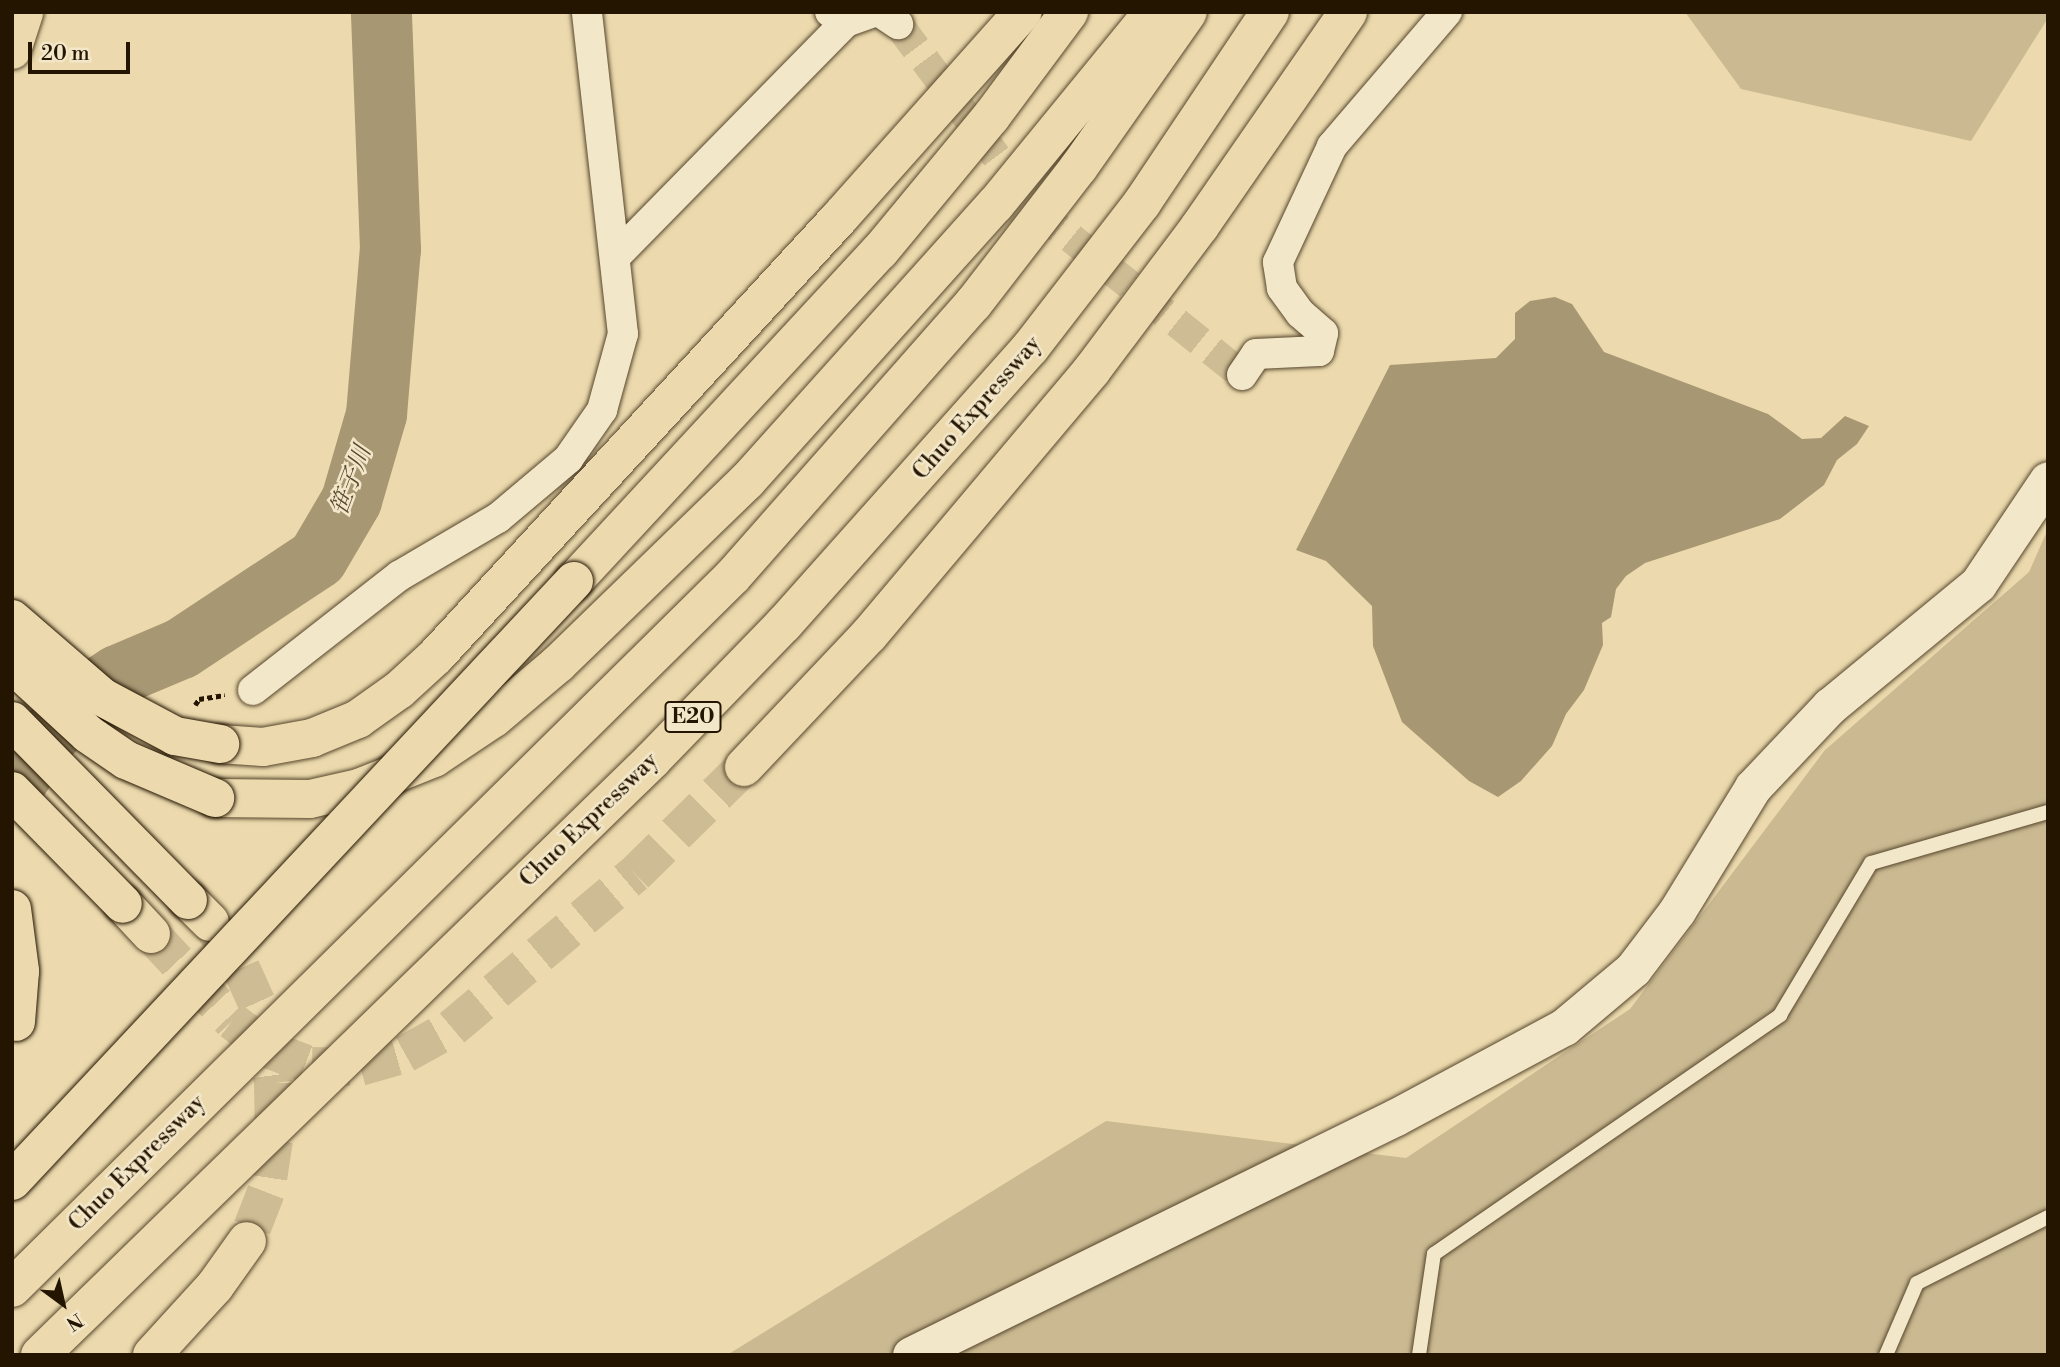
<!DOCTYPE html>
<meta charset="utf-8">
<style>
body{margin:0}
#map{position:relative;width:2060px;height:1367px;overflow:hidden;background:#ecdaae;font-family:"Libre Bodoni","Noto Serif JP",serif}
div>[style]{position:absolute}
.green>*{inset:0;background:#cab991}
.water>*{inset:0;background:#a89773}
.river>*{height:61px;margin:-30.5px;padding:0 30.5px;transform-origin:30.5px;border-radius:30.5px;background:#a89773}
.minor-tunnel>*{height:30px;margin-top:-15px;transform-origin:0;background:repeating-linear-gradient(90deg,#cebc94 0 30px,transparent 0 45px)}
.motorway-tunnel>*{height:38px;margin-top:-19px;transform-origin:0;background:repeating-linear-gradient(90deg,#cebc94 0 38px,transparent 0 57px)}
.path>*{height:4.5px;margin-top:-2.25px;transform-origin:0;background:repeating-linear-gradient(90deg,#241501 0 5px,transparent 0 8.5px)}
.roads{filter:drop-shadow(0 0 2px #56462c) drop-shadow(0 0 2px #56462c)}
.service>*{height:14px;margin:-7px;padding:0 7px;transform-origin:7px;border-radius:7px;background:#f3e7ca}
.minor>*{height:30px;margin:-15px;padding:0 15px;transform-origin:15px;border-radius:15px;background:#f3e7ca}
.tertiary>*{height:37px;margin:-18.5px;padding:0 18.5px;transform-origin:18.5px;border-radius:18.5px;background:#f3e7ca}
.motorway>*{height:38px;margin:-19px;padding:0 19px;transform-origin:19px;border-radius:19px;background:#ecdaae}
.bridges{filter:drop-shadow(0 0 2px #241501) drop-shadow(0 0 2px #241501)}
.motorway-bridge>*{height:38px;margin:-19px;padding:0 19px;transform-origin:19px;border-radius:19px;background:#ecdaae}
span{translate:-50% -50%;white-space:nowrap;text-align:center;line-height:1.15;-webkit-text-stroke:5px #f3e7ca;paint-order:stroke}
.shield-label span{padding:2px 5px;background:#f3e7ca;border:2px solid;border-radius:5px;-webkit-text-stroke-width:0}
.shield-label{font-size:21px;color:#241501;font-weight:700}
.street-label{font-size:23px;color:#241501}
.water-label{font-size:24px;color:#59492f;font-style:italic}
.frame{position:absolute;inset:0;border:14px solid #241501;pointer-events:none}
.north{position:absolute;left:28px;top:1269px;width:70px;height:70px;-webkit-text-stroke:5px #f3e7ca;paint-order:stroke;rotate:147deg;font-size:19px;font-weight:700;line-height:28px;text-align:center;color:#241501}
.north::after{content:'';display:block;margin:auto;width:24px;height:32px;background:#241501;clip-path:polygon(50% 0,100% 100%,50% 72%,0 100%)}
.scale{position:absolute;left:28px;top:42px;width:102px;height:32px;box-sizing:border-box;border:4px solid #241501;border-top:0;padding-left:9px;font-size:21px;line-height:24px;white-space:nowrap;color:#241501;-webkit-text-stroke:5px #f3e7ca;paint-order:stroke}
</style>
<div id="map">
<div class="green">
<i style="clip-path:polygon(1685px 12px,2048px 12px,2048px 18px,1971px 141px,1741px 89px)"></i>
<i style="clip-path:polygon(2048px 529px,2048px 1355px,727px 1355px,1106px 1121px,1406px 1158px,1630px 1009px,1825px 750px,2029px 572px)"></i>
</div>
<div class="water">
<i style="clip-path:polygon(1555px 297px,1572px 304px,1604px 352px,1768px 414px,1802px 439px,1821px 438px,1845px 416px,1869px 426px,1857px 444px,1837px 460px,1824px 485px,1780px 519px,1645px 563px,1626px 576px,1616px 589px,1611px 617px,1602px 623px,1603px 645px,1584px 690px,1566px 714px,1552px 746px,1521px 781px,1498px 797px,1469px 781px,1402px 722px,1373px 646px,1372px 606px,1326px 561px,1296px 550px,1390px 365px,1496px 358px,1515px 339px,1515px 313px,1530px 301px)"></i>
</div>
<div class="river">
<i style="left:12px;top:787px;width:57px;rotate:-55.8deg"></i>
<i style="left:44px;top:740px;width:57px;rotate:-47.9deg"></i>
<i style="left:82px;top:698px;width:42px;rotate:-33.3deg"></i>
<i style="left:117px;top:675px;width:69px;rotate:-22.9deg"></i>
<i style="left:181px;top:648px;width:163px;rotate:-33.5deg"></i>
<i style="left:317px;top:558px;width:67px;rotate:-59.6deg"></i>
<i style="left:351px;top:500px;width:90px;rotate:-73.8deg"></i>
<i style="left:376px;top:414px;width:166px;rotate:-85.2deg"></i>
<i style="left:390px;top:249px;width:237px;rotate:-92.2deg"></i>
</div>
<div class="minor-tunnel">
<i style="left:898px;top:24px;width:232px;rotate:53.4deg"></i>
<i style="left:1036px;top:210px;width:264px;rotate:38.7deg"></i>
</div>
<div class="motorway-tunnel">
<i style="left:211px;top:924px;width:53px;rotate:55.7deg"></i>
<i style="left:241px;top:968px;width:56px;rotate:65.7deg"></i>
<i style="left:264px;top:1019px;width:65px;rotate:82deg"></i>
<i style="left:273px;top:1083px;width:57px;rotate:89deg"></i>
<i style="left:274px;top:1140px;width:53px;rotate:98.7deg"></i>
<i style="left:266px;top:1192px;width:53px;rotate:111.2deg"></i>
<i style="left:151px;top:934px;width:119px;rotate:47deg"></i>
<i style="left:232px;top:1021px;width:48px;rotate:37.3deg"></i>
<i style="left:270px;top:1050px;width:45px;rotate:20.9deg"></i>
<i style="left:312px;top:1066px;width:48px;rotate:1.2deg"></i>
<i style="left:360px;top:1067px;width:47px;rotate:-16.1deg"></i>
<i style="left:405px;top:1054px;width:54px;rotate:-29deg"></i>
<i style="left:452px;top:1028px;width:239px;rotate:-40.1deg"></i>
<i style="left:635px;top:874px;width:153px;rotate:-44.5deg"></i>
</div>
<div class="path">
<i style="left:195px;top:705px;width:7px;rotate:-56deg"></i>
<i style="left:199px;top:699px;width:26px;rotate:-9deg"></i>
</div>
<div class="roads">
<div class="service">
<i style="left:1419px;top:1355px;width:102px;rotate:-81.6deg"></i>
<i style="left:1434px;top:1254px;width:421px;rotate:-34.6deg"></i>
<i style="left:1780px;top:1015px;width:177px;rotate:-59.1deg"></i>
<i style="left:1871px;top:863px;width:184px;rotate:-16.1deg"></i>
<i style="left:1886px;top:1355px;width:78px;rotate:-66.7deg"></i>
<i style="left:1917px;top:1283px;width:147px;rotate:-26.7deg"></i>
</div>
<div class="minor">
<i style="left:830px;top:12px;width:19px;rotate:32deg"></i>
<i style="left:846px;top:22px;width:29px;rotate:-20deg"></i>
<i style="left:880px;top:12px;width:22px;rotate:34deg"></i>
<i style="left:616px;top:256px;width:328px;rotate:-45.5deg"></i>
<i style="left:1242px;top:375px;width:25px;rotate:-56deg"></i>
<i style="left:1256px;top:354px;width:63px;rotate:-2.7deg"></i>
<i style="left:1319px;top:351px;width:18px;rotate:-77deg"></i>
<i style="left:1323px;top:333px;width:30px;rotate:-139deg"></i>
<i style="left:1300px;top:313px;width:31px;rotate:-126deg"></i>
<i style="left:1282px;top:288px;width:26px;rotate:-99deg"></i>
<i style="left:1278px;top:262px;width:128px;rotate:-65deg"></i>
<i style="left:1332px;top:146px;width:177px;rotate:-49.4deg"></i>
<i style="left:253px;top:690px;width:185px;rotate:-38deg"></i>
<i style="left:399px;top:576px;width:115px;rotate:-30.4deg"></i>
<i style="left:498px;top:518px;width:92px;rotate:-40.1deg"></i>
<i style="left:568px;top:459px;width:60px;rotate:-55.2deg"></i>
<i style="left:602px;top:410px;width:79px;rotate:-74.6deg"></i>
<i style="left:623px;top:334px;width:324px;rotate:-96.4deg"></i>
</div>
<div class="tertiary">
<i style="left:911px;top:1355px;width:540px;rotate:-26.14deg"></i>
<i style="left:1396px;top:1117px;width:191px;rotate:-28.2deg"></i>
<i style="left:1564px;top:1027px;width:90px;rotate:-40deg"></i>
<i style="left:1633px;top:969px;width:73px;rotate:-52.8deg"></i>
<i style="left:1677px;top:911px;width:145px;rotate:-58.5deg"></i>
<i style="left:1753px;top:787px;width:112px;rotate:-46.5deg"></i>
<i style="left:1830px;top:706px;width:192px;rotate:-39.5deg"></i>
<i style="left:1978px;top:584px;width:125px;rotate:-56.1deg"></i>
</div>
<div class="motorway">
<i style="left:12px;top:50px;width:40px;rotate:-72deg"></i>
<i style="left:574px;top:581px;width:450px;rotate:-47.2deg"></i>
<i style="left:880px;top:251px;width:174px;rotate:-50.4deg"></i>
<i style="left:991px;top:117px;width:131px;rotate:-53.4deg"></i>
<i style="left:220px;top:744px;width:43px;rotate:4deg"></i>
<i style="left:263px;top:747px;width:50px;rotate:-10.4deg"></i>
<i style="left:312px;top:738px;width:50px;rotate:-22.4deg"></i>
<i style="left:358px;top:719px;width:50px;rotate:-35.3deg"></i>
<i style="left:399px;top:690px;width:50px;rotate:-42.6deg"></i>
<i style="left:436px;top:656px;width:598px;rotate:-47.37deg"></i>
<i style="left:841px;top:216px;width:273px;rotate:-48.3deg"></i>
<i style="left:744px;top:767px;width:182px;rotate:-46.6deg"></i>
<i style="left:869px;top:635px;width:346px;rotate:-49.9deg"></i>
<i style="left:1092px;top:370px;width:180px;rotate:-53.1deg"></i>
<i style="left:1200px;top:226px;width:260px;rotate:-55.3deg"></i>
<i style="left:215px;top:798px;width:95px;rotate:0.6deg"></i>
<i style="left:310px;top:799px;width:50px;rotate:-12.7deg"></i>
<i style="left:359px;top:788px;width:81px;rotate:-21.8deg"></i>
<i style="left:434px;top:758px;width:72px;rotate:-33.7deg"></i>
<i style="left:494px;top:718px;width:84px;rotate:-40.2deg"></i>
<i style="left:558px;top:664px;width:263px;rotate:-44.1deg"></i>
<i style="left:747px;top:481px;width:371px;rotate:-48.1deg"></i>
<i style="left:995px;top:205px;width:249px;rotate:-50.7deg"></i>
<i style="left:188px;top:900px;width:31px;rotate:45deg"></i>
<i style="left:123px;top:904px;width:41px;rotate:47deg"></i>
<i style="left:12px;top:1288px;width:1013px;rotate:-44.64deg"></i>
<i style="left:733px;top:576px;width:363px;rotate:-48.6deg"></i>
<i style="left:973px;top:304px;width:173px;rotate:-52.3deg"></i>
<i style="left:1079px;top:167px;width:189px;rotate:-54.9deg"></i>
<i style="left:40px;top:1355px;width:855px;rotate:-44.19deg"></i>
<i style="left:653px;top:759px;width:188px;rotate:-45.9deg"></i>
<i style="left:784px;top:624px;width:370px;rotate:-48.3deg"></i>
<i style="left:1030px;top:348px;width:183px;rotate:-52.3deg"></i>
<i style="left:1142px;top:203px;width:230px;rotate:-56.2deg"></i>
<i style="left:152px;top:1355px;width:93px;rotate:-47.6deg"></i>
<i style="left:215px;top:1286px;width:55px;rotate:-54.6deg"></i>
</div>
</div>
<div class="bridges">
<div class="motorway-bridge">
<i style="left:12px;top:619px;width:119px;rotate:40.9deg"></i>
<i style="left:102px;top:697px;width:83px;rotate:28.1deg"></i>
<i style="left:175px;top:736px;width:46px;rotate:10.1deg"></i>
<i style="left:12px;top:664px;width:103px;rotate:42.6deg"></i>
<i style="left:88px;top:734px;width:46px;rotate:34.4deg"></i>
<i style="left:126px;top:760px;width:97px;rotate:23.1deg"></i>
<i style="left:12px;top:721px;width:251px;rotate:45.5deg"></i>
<i style="left:12px;top:791px;width:158px;rotate:45.5deg"></i>
<i style="left:12px;top:909px;width:63px;rotate:82.6deg"></i>
<i style="left:20px;top:971px;width:51px;rotate:94.5deg"></i>
<i style="left:12px;top:1181px;width:822px;rotate:-46.87deg"></i>
</div>
</div>
<div class="shield-label">
<span style="left:693px;top:717px">E20</span>
</div>
<div class="street-label">
<span style="left:977px;top:408px;rotate:-49deg">Chuo Expressway</span>
<span style="left:589px;top:820px;rotate:-44deg">Chuo Expressway</span>
<span style="left:137px;top:1163px;rotate:-45deg">Chuo Expressway</span>
</div>
<div class="water-label">
<span style="left:352px;top:481px;rotate:-69deg">笹子川</span>
</div>
<div class="frame"></div>
<div class="north">N</div>
<div class="scale">20 m</div>
</div>
